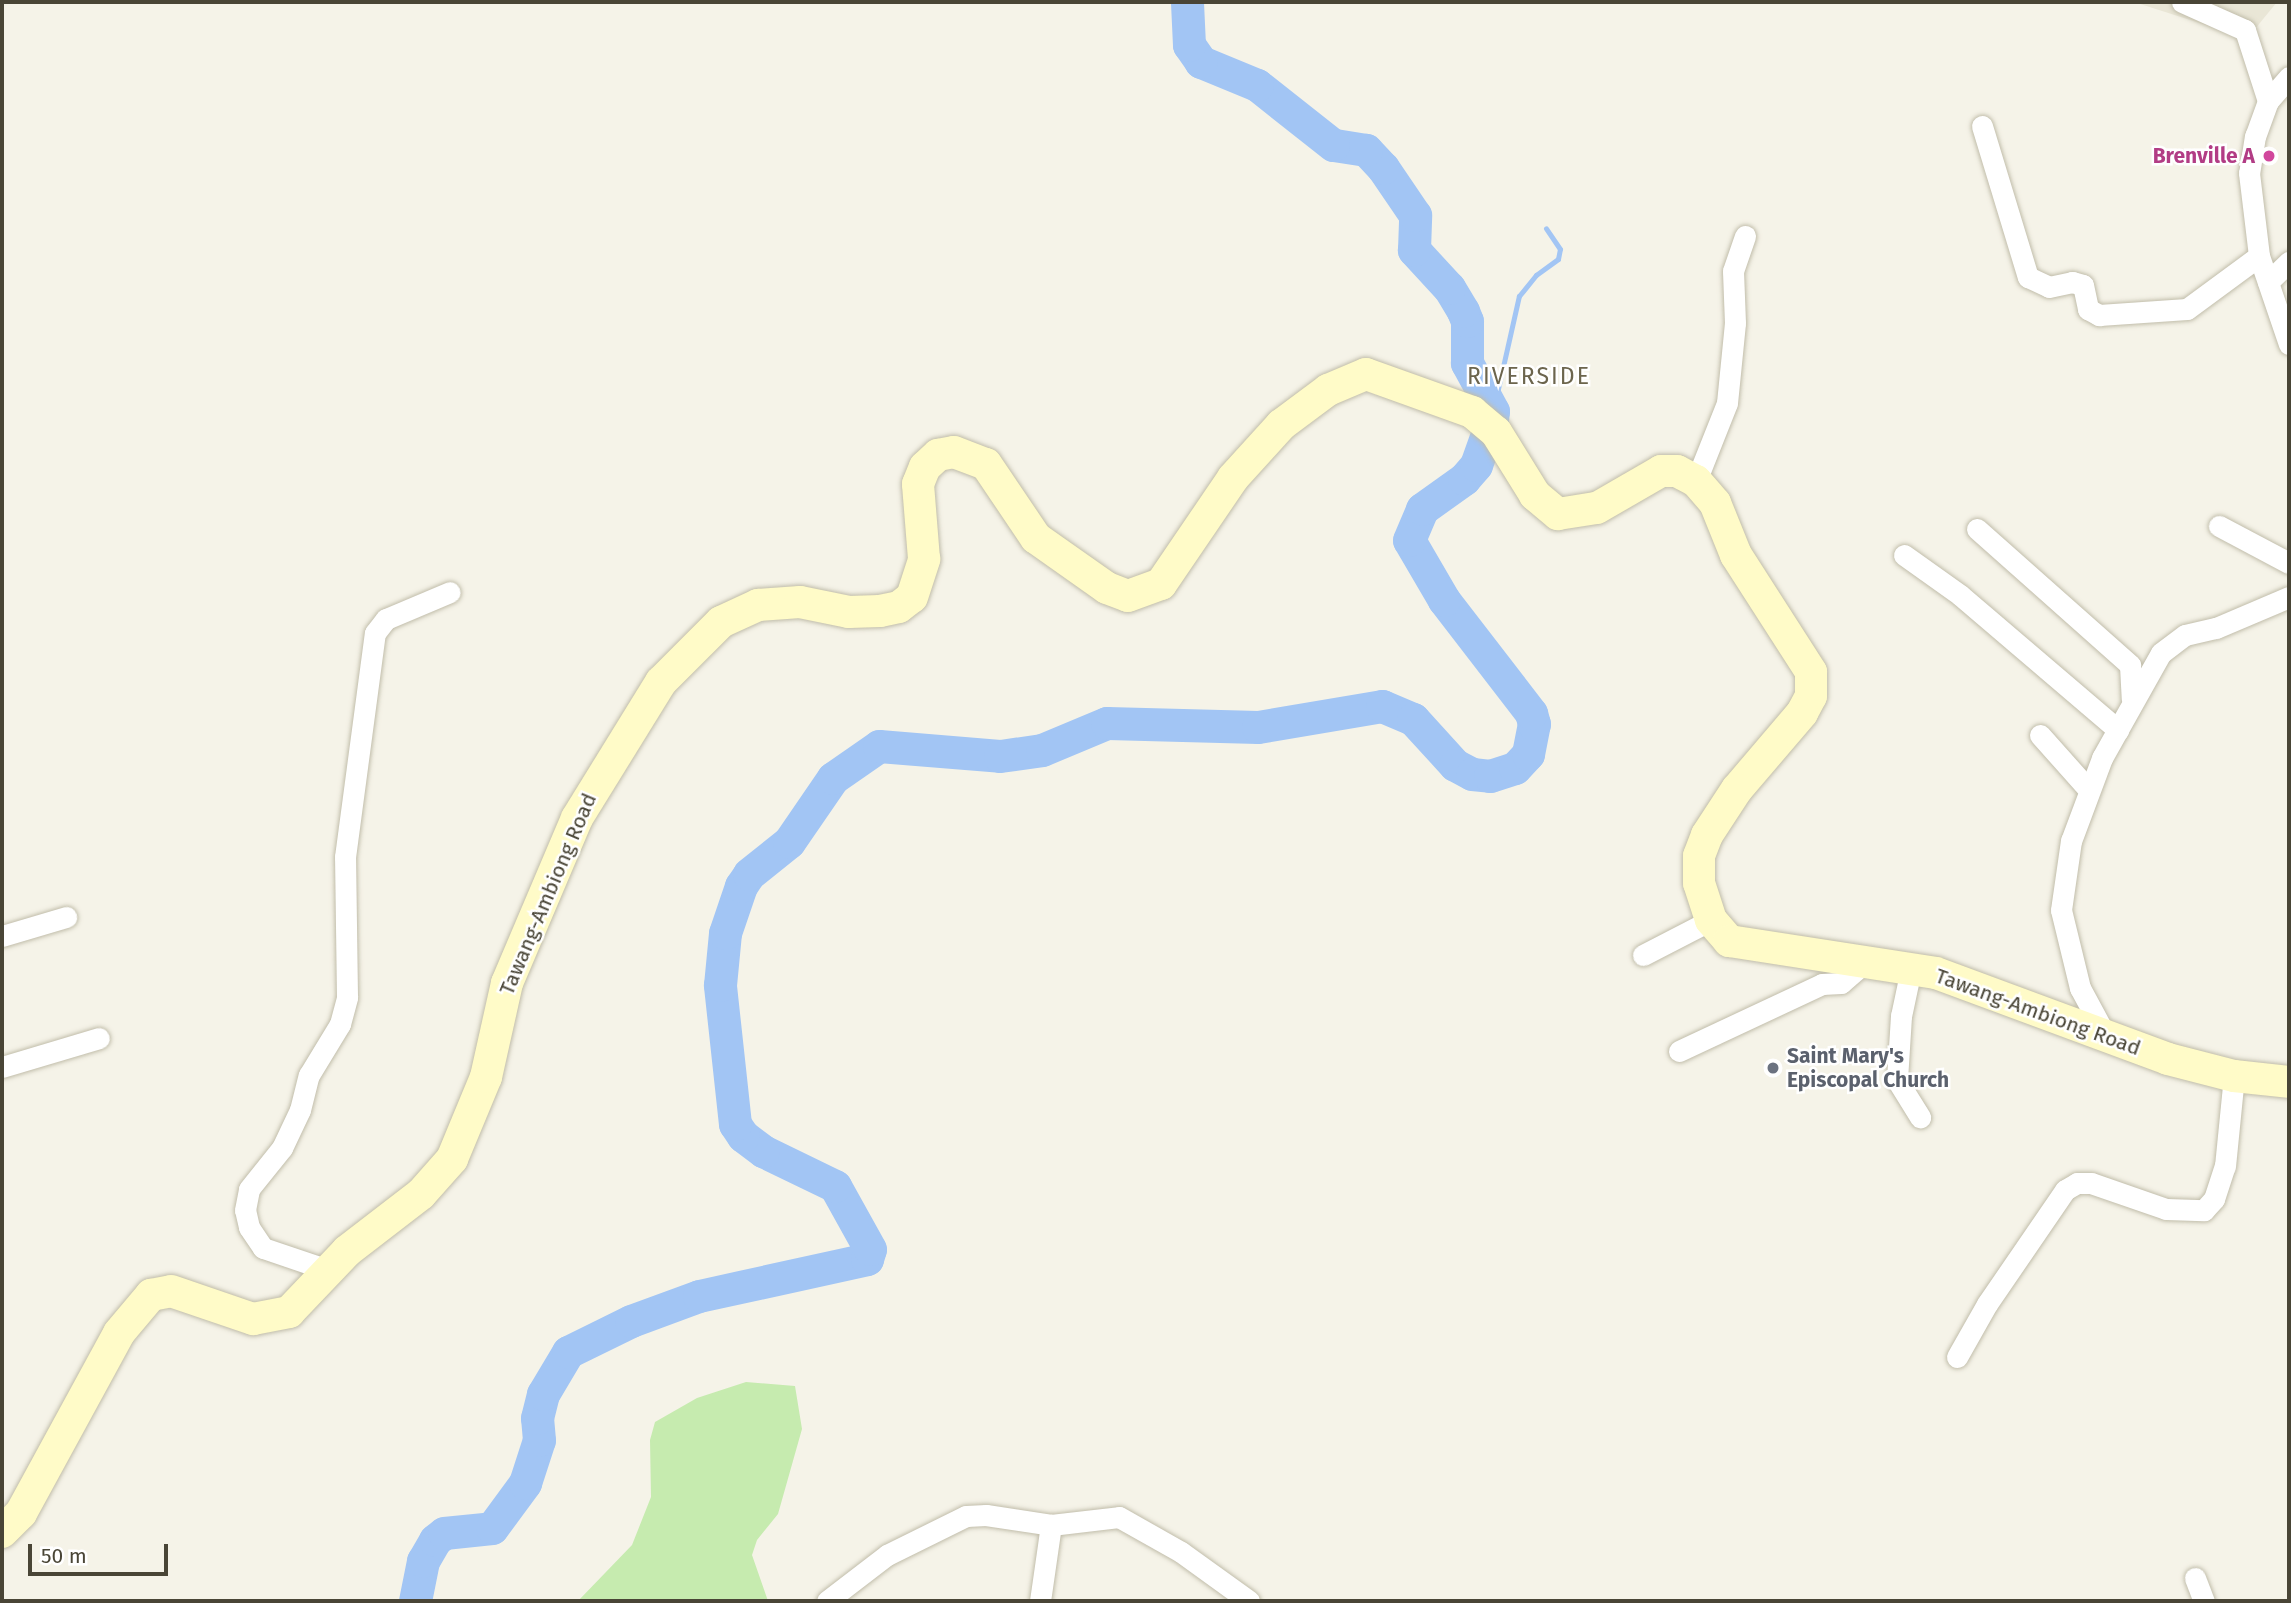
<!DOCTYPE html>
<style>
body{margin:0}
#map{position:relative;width:2291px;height:1603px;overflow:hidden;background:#f5f3e8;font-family:"Fira Sans",sans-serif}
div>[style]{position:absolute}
.residential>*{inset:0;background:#e9e6d6}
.green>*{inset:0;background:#c6ebaf}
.stream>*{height:5px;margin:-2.5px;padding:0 2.5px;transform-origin:2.5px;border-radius:2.5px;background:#a2c5f4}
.river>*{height:33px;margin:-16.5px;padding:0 16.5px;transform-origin:16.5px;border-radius:16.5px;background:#a2c5f4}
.roads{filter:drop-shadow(0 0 2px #c1bdaa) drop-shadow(0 0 2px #c1bdaa)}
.minor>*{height:21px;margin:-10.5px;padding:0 10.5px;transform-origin:10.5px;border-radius:10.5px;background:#fff}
.secondary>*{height:32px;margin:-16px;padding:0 16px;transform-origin:16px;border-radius:16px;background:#fffbc8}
.dots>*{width:19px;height:19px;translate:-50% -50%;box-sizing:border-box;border:4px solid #fff;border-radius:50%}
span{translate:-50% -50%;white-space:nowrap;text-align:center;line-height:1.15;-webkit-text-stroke:5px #fff;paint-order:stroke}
.hotel-label{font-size:21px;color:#b23c85;font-weight:700}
.right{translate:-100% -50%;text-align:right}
.street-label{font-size:21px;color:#494536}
.worship-label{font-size:21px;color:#5b616d;font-weight:700}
.left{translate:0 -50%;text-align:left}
.neighbourhood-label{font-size:23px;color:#6c654d;letter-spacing:2px}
.frame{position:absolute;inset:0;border:4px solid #494536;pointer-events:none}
.scale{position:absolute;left:28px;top:1544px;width:140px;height:32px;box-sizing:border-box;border:4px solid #494536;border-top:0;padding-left:9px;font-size:21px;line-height:24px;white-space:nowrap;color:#494536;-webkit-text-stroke:5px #fff;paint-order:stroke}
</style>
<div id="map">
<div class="residential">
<i style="clip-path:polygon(2134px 2px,2277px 2px,2255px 29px,2240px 36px)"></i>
</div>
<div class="green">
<i style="clip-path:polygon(746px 1382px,795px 1386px,802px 1429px,778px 1514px,757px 1540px,752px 1555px,768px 1601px,578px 1601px,632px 1545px,651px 1497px,650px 1440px,655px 1422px,697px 1398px)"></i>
</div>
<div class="stream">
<i style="left:1493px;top:411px;width:118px;rotate:-77.3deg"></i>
<i style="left:1519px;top:296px;width:27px;rotate:-51deg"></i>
<i style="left:1536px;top:275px;width:27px;rotate:-36deg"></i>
<i style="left:1558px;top:259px;width:10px;rotate:-79deg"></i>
<i style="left:1560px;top:249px;width:25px;rotate:-124deg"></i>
</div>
<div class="river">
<i style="left:415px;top:1601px;width:41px;rotate:-78.7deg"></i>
<i style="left:423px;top:1561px;width:24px;rotate:-60deg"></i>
<i style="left:435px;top:1540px;width:11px;rotate:-38deg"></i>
<i style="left:444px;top:1533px;width:48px;rotate:-5.9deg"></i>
<i style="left:492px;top:1528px;width:56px;rotate:-53.7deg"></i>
<i style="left:525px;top:1483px;width:45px;rotate:-72deg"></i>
<i style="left:539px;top:1440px;width:22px;rotate:-95deg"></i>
<i style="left:537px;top:1418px;width:25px;rotate:-76deg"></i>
<i style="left:543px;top:1394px;width:49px;rotate:-59.2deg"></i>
<i style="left:568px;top:1352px;width:70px;rotate:-26.2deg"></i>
<i style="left:631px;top:1321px;width:72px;rotate:-20.2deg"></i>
<i style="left:699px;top:1296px;width:172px;rotate:-12.4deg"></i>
<i style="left:867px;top:1259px;width:10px;rotate:-73deg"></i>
<i style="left:870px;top:1249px;width:72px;rotate:-119.1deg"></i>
<i style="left:835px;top:1186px;width:80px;rotate:-154.1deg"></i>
<i style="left:763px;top:1151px;width:25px;rotate:-143deg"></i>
<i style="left:743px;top:1136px;width:14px;rotate:-124deg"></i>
<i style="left:735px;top:1124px;width:140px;rotate:-96.2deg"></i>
<i style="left:720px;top:985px;width:52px;rotate:-84.5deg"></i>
<i style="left:725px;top:933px;width:50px;rotate:-71.2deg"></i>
<i style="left:741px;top:886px;width:14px;rotate:-56deg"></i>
<i style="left:749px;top:874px;width:51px;rotate:-38.7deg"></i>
<i style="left:789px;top:842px;width:78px;rotate:-55.5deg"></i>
<i style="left:833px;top:778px;width:56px;rotate:-34.8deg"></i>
<i style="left:879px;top:746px;width:121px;rotate:4.7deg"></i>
<i style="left:1000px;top:756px;width:42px;rotate:-8.1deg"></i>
<i style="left:1042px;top:750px;width:70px;rotate:-22.6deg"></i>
<i style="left:1107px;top:723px;width:151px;rotate:1.5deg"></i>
<i style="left:1258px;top:727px;width:126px;rotate:-9.6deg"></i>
<i style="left:1382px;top:706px;width:34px;rotate:23deg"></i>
<i style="left:1413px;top:719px;width:62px;rotate:47.6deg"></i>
<i style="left:1455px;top:765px;width:19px;rotate:28deg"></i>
<i style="left:1472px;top:774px;width:18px;rotate:6deg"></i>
<i style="left:1490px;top:776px;width:26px;rotate:-18deg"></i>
<i style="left:1515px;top:768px;width:19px;rotate:-47deg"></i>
<i style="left:1528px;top:754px;width:31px;rotate:-79deg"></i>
<i style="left:1534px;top:724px;width:11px;rotate:-105deg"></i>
<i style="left:1531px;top:713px;width:143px;rotate:-127.6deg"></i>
<i style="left:1444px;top:600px;width:69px;rotate:-120.3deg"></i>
<i style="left:1409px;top:540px;width:34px;rotate:-67deg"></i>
<i style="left:1422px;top:509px;width:52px;rotate:-35.5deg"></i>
<i style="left:1464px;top:479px;width:18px;rotate:-49deg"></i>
<i style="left:1476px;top:465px;width:48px;rotate:-70.4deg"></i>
<i style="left:1492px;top:420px;width:9px;rotate:-84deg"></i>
<i style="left:1493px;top:411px;width:55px;rotate:-118.4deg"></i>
<i style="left:1467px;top:363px;width:42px;rotate:-90deg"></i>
<i style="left:1467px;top:321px;width:11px;rotate:-112deg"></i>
<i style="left:1463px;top:311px;width:27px;rotate:-121deg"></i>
<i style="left:1449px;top:288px;width:52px;rotate:-132.6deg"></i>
<i style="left:1414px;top:250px;width:35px;rotate:-88deg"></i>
<i style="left:1415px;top:215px;width:57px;rotate:-124.2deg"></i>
<i style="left:1383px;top:168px;width:25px;rotate:-133deg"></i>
<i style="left:1366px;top:150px;width:33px;rotate:-171deg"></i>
<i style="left:1333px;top:145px;width:97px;rotate:-141.7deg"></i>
<i style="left:1257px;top:85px;width:61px;rotate:-157.7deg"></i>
<i style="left:1201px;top:62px;width:21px;rotate:-125deg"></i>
<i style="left:1189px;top:45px;width:43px;rotate:-92.7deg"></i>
</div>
<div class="roads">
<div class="minor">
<i style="left:2182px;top:2px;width:69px;rotate:24deg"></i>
<i style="left:2245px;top:30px;width:75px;rotate:72.1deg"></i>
<i style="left:2289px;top:77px;width:32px;rotate:131deg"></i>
<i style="left:2268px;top:101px;width:37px;rotate:110deg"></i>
<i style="left:2255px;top:136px;width:37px;rotate:99deg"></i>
<i style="left:2249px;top:173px;width:84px;rotate:83.1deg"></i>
<i style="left:2259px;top:256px;width:93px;rotate:71.2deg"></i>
<i style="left:1982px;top:126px;width:158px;rotate:73.1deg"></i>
<i style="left:2028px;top:277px;width:23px;rotate:25deg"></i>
<i style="left:2049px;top:287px;width:24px;rotate:-12deg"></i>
<i style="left:2072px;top:282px;width:11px;rotate:15deg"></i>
<i style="left:2083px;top:285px;width:25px;rotate:78deg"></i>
<i style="left:2088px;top:309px;width:13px;rotate:29deg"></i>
<i style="left:2099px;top:315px;width:88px;rotate:-3.9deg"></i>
<i style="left:2187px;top:309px;width:89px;rotate:-36.4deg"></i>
<i style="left:2268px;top:282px;width:29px;rotate:-44deg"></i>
<i style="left:1696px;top:481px;width:84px;rotate:-68.3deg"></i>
<i style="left:1727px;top:403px;width:80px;rotate:-84.3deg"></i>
<i style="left:1735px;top:323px;width:52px;rotate:-92.2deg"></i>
<i style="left:1733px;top:271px;width:37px;rotate:-71deg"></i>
<i style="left:2219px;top:526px;width:79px;rotate:27.9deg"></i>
<i style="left:1977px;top:529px;width:205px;rotate:41.6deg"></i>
<i style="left:2130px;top:665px;width:34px;rotate:87deg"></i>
<i style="left:1904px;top:555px;width:69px;rotate:35.5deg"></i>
<i style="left:1960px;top:595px;width:208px;rotate:40.5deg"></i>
<i style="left:2040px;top:735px;width:74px;rotate:48.3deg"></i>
<i style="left:2px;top:936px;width:67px;rotate:-16.5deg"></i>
<i style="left:1643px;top:955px;width:76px;rotate:-27.2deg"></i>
<i style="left:1911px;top:969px;width:48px;rotate:102deg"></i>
<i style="left:1901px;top:1016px;width:64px;rotate:93.6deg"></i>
<i style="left:1897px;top:1080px;width:44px;rotate:58.1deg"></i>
<i style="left:2107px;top:1038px;width:57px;rotate:-118.4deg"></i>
<i style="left:2080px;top:988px;width:80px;rotate:-103.7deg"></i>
<i style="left:2061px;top:910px;width:70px;rotate:-81.8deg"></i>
<i style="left:2071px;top:841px;width:89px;rotate:-69.5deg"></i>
<i style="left:2102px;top:758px;width:120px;rotate:-60.7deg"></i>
<i style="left:2161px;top:653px;width:30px;rotate:-37deg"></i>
<i style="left:2185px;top:635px;width:32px;rotate:-13deg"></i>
<i style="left:2216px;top:628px;width:79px;rotate:-23deg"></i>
<i style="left:1679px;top:1051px;width:158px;rotate:-25.1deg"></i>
<i style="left:1822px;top:984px;width:19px;rotate:-3deg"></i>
<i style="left:1841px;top:983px;width:35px;rotate:-41deg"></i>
<i style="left:2px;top:1067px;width:101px;rotate:-16.6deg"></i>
<i style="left:331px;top:1271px;width:72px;rotate:-161.3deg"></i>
<i style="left:263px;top:1248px;width:25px;rotate:-124deg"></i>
<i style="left:249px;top:1227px;width:17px;rotate:-103deg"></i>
<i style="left:245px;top:1210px;width:21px;rotate:-79deg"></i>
<i style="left:249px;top:1189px;width:53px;rotate:-51.2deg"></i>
<i style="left:282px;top:1148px;width:42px;rotate:-64.7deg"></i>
<i style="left:300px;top:1110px;width:36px;rotate:-76deg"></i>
<i style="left:309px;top:1075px;width:60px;rotate:-58.7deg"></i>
<i style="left:340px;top:1024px;width:28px;rotate:-75deg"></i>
<i style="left:347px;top:997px;width:140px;rotate:-90.8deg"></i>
<i style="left:345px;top:857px;width:226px;rotate:-82.4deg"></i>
<i style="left:375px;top:633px;width:18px;rotate:-52deg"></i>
<i style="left:386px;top:619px;width:69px;rotate:-22.9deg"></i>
<i style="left:1957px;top:1357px;width:61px;rotate:-60.5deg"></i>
<i style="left:1987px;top:1304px;width:138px;rotate:-55.6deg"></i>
<i style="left:2065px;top:1190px;width:14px;rotate:-30deg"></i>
<i style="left:2077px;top:1183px;width:14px"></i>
<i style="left:2091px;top:1183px;width:79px;rotate:19.1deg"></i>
<i style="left:2166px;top:1209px;width:38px;rotate:2deg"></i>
<i style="left:2204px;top:1210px;width:15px;rotate:-48deg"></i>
<i style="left:2214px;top:1199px;width:35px;rotate:-72deg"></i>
<i style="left:2225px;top:1166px;width:90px;rotate:-84.3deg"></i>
<i style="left:2195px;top:1578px;width:25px;rotate:69deg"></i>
<i style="left:827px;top:1601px;width:76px;rotate:-37.5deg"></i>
<i style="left:887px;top:1555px;width:88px;rotate:-26.3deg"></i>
<i style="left:966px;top:1516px;width:20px;rotate:-3deg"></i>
<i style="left:986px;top:1515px;width:66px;rotate:8.7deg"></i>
<i style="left:1051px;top:1525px;width:68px;rotate:-6.7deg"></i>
<i style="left:1119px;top:1517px;width:71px;rotate:29.4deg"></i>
<i style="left:1181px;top:1552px;width:84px;rotate:35.8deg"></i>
<i style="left:1040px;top:1601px;width:77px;rotate:-81.8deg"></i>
</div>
<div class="secondary">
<i style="left:2px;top:1532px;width:27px;rotate:-45deg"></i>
<i style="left:21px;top:1513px;width:205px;rotate:-61.4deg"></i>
<i style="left:119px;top:1333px;width:50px;rotate:-49.9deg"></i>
<i style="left:151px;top:1295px;width:20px;rotate:-11deg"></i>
<i style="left:171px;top:1291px;width:87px;rotate:18.9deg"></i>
<i style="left:253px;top:1319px;width:37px;rotate:-11deg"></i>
<i style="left:289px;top:1312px;width:84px;rotate:-46.4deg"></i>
<i style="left:347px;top:1251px;width:93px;rotate:-37.6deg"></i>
<i style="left:421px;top:1194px;width:47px;rotate:-48.5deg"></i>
<i style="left:452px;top:1159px;width:89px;rotate:-67.5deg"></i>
<i style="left:486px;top:1077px;width:96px;rotate:-77.4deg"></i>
<i style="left:507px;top:983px;width:179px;rotate:-67deg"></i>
<i style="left:577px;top:818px;width:160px;rotate:-58.3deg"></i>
<i style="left:661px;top:682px;width:85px;rotate:-45deg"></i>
<i style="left:721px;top:622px;width:41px;rotate:-24.7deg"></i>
<i style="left:758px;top:605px;width:42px;rotate:-4.1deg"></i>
<i style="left:800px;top:602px;width:50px;rotate:11.5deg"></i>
<i style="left:849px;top:612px;width:31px;rotate:-2deg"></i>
<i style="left:880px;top:611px;width:19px;rotate:-12deg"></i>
<i style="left:899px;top:607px;width:16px;rotate:-38deg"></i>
<i style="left:912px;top:597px;width:40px;rotate:-72deg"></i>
<i style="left:924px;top:559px;width:75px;rotate:-94.6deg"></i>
<i style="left:918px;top:484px;width:18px;rotate:-68deg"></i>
<i style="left:925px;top:467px;width:18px;rotate:-43deg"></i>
<i style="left:938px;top:455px;width:16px;rotate:-11deg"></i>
<i style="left:954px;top:452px;width:34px;rotate:21deg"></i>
<i style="left:986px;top:464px;width:89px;rotate:56deg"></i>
<i style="left:1036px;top:538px;width:87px;rotate:35.2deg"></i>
<i style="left:1107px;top:588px;width:22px;rotate:21deg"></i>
<i style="left:1128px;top:596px;width:35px;rotate:-20deg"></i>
<i style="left:1161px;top:584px;width:128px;rotate:-55.8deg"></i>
<i style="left:1233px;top:478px;width:72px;rotate:-47.8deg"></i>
<i style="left:1281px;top:425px;width:59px;rotate:-36.7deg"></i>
<i style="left:1328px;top:390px;width:41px;rotate:-22.8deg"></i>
<i style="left:1366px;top:374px;width:113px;rotate:19.7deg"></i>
<i style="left:1472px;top:412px;width:31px;rotate:40deg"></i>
<i style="left:1496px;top:432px;width:74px;rotate:58.2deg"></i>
<i style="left:1535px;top:495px;width:30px;rotate:40deg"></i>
<i style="left:1558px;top:514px;width:39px;rotate:-9deg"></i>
<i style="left:1597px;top:508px;width:74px;rotate:-30deg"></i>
<i style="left:1661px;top:471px;width:16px"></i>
<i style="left:1677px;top:471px;width:21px;rotate:28deg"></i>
<i style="left:1696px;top:481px;width:29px;rotate:49deg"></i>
<i style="left:1715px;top:503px;width:56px;rotate:68deg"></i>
<i style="left:1736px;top:555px;width:139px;rotate:57.3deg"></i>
<i style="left:1811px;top:672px;width:24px;rotate:90deg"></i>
<i style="left:1811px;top:696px;width:19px;rotate:118deg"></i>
<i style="left:1802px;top:713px;width:100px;rotate:130.5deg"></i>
<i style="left:1737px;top:789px;width:55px;rotate:123.1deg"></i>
<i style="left:1707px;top:835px;width:22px;rotate:111deg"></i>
<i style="left:1699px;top:856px;width:27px;rotate:90deg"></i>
<i style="left:1699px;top:883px;width:39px;rotate:72deg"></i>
<i style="left:1711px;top:920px;width:28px;rotate:49deg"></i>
<i style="left:1729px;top:941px;width:209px;rotate:8.8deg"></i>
<i style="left:1936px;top:973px;width:247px;rotate:20.3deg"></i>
<i style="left:2168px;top:1059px;width:68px;rotate:14.4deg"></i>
<i style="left:2234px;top:1076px;width:55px;rotate:6.2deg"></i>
</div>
</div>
<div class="dots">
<i style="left:2269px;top:156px;background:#d1479c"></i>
<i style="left:1773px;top:1068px;background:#6b7280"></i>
</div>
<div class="hotel-label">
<span class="right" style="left:2255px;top:156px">Brenville A</span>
</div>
<div class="street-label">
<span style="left:548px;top:894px;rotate:-67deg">Tawang-Ambiong Road</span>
<span style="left:2038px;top:1012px;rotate:20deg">Tawang-Ambiong Road</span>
</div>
<div class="worship-label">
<span class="left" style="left:1787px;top:1068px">Saint Mary's<br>Episcopal Church</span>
</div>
<div class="neighbourhood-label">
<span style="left:1529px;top:376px">RIVERSIDE</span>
</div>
<div class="frame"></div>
<div class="scale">50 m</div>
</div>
